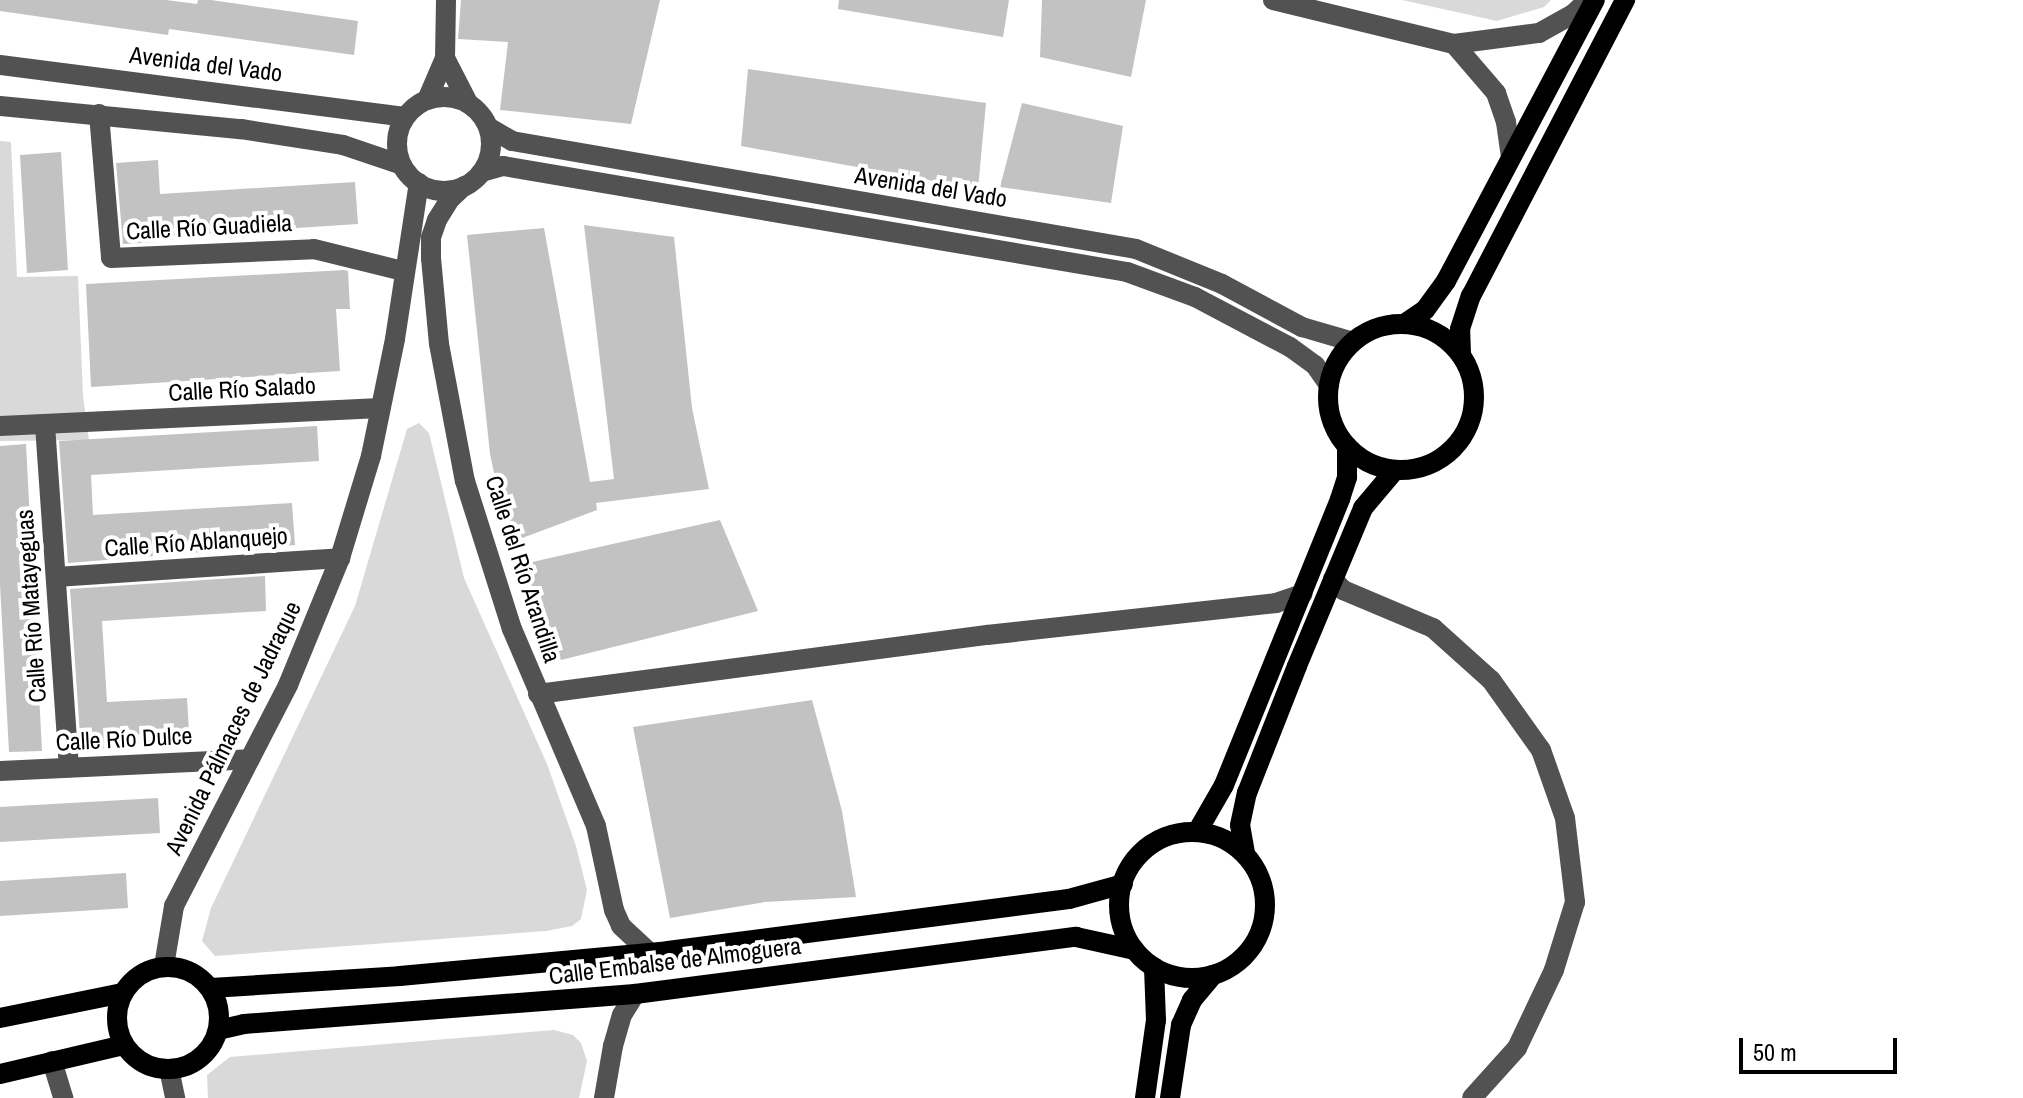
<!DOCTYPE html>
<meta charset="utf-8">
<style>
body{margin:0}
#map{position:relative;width:2023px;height:1098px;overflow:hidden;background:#fff;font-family:"Archivo Narrow",sans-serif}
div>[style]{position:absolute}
.green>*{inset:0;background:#d9d9d9}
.building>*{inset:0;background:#c2c2c2}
.minor>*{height:20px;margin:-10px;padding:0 10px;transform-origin:10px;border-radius:10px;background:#525252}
.minor>.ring{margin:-10px;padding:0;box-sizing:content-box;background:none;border:20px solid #525252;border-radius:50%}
.major>*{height:20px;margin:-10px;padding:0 10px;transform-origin:10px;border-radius:10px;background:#000}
.major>.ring{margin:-10px;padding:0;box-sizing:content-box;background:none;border:20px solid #000;border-radius:50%}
span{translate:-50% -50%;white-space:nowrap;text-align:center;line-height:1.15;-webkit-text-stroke:8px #fff;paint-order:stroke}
.street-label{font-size:24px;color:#000}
.scale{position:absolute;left:1739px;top:1038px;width:158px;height:36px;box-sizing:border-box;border:4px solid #000;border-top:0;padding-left:10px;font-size:24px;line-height:28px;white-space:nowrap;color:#000;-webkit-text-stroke:6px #fff;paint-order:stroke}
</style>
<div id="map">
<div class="green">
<i style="clip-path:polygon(1402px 0,1551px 0,1544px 7px,1497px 21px)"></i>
<i style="clip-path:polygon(0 141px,11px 142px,17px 277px,78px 276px,83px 396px,89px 440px,0 441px)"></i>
<i style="clip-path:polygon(419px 423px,429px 433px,464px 578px,547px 764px,576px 846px,587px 890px,581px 919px,572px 926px,546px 931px,215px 956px,202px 941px,211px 908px,355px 606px,407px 429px)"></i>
<i style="clip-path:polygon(554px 1030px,573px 1035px,581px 1043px,587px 1061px,579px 1098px,208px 1098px,207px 1075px,230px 1057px)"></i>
</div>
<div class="building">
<i style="clip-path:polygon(0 0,166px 0,197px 4px,198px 0,211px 0,358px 21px,354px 55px,169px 29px,168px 35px,0 11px)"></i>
<i style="clip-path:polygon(461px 0,660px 0,631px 124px,500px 110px,508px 42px,458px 39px)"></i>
<i style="clip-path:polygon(839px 0,1009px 0,1003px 37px,838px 9px)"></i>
<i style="clip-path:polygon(1042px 0,1146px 0,1131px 77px,1040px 57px)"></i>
<i style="clip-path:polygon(748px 69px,986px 103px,978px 189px,741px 146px)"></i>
<i style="clip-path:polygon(1022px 103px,1123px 126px,1111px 203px,1000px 187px)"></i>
<i style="clip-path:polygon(61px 152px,68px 270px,27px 273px,20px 155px)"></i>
<i style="clip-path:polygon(158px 160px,160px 194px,355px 182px,358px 224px,157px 237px,158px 242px,123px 244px,116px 163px)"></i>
<i style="clip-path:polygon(584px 225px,674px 237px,692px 408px,709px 489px,596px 503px,597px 510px,509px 543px,490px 454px,467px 235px,544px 228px,590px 482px,614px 479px)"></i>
<i style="clip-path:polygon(344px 270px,348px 271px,350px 309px,336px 309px,340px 371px,91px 387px,86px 284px)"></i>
<i style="clip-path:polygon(317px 426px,319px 461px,91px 475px,93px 515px,292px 503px,295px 545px,68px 563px,59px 441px)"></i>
<i style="clip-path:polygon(26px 444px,42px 751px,9px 752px,0 585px,0 446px)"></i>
<i style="clip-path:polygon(720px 520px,758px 611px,561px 660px,523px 564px)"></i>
<i style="clip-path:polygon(265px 576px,266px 611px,102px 621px,107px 702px,187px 698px,189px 732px,109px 736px,109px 748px,81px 750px,70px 589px)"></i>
<i style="clip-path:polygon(812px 700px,842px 811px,856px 897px,765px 902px,670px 918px,633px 727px)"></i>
<i style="clip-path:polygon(158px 798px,160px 833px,0 842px,0 807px)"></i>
<i style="clip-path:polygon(126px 873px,128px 908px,0 916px,0 881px)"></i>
</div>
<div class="minor">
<i style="left:1273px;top:0;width:186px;rotate:13.7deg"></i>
<i style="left:1454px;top:44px;width:86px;rotate:-7.4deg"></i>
<i style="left:1539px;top:33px;width:38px;rotate:-29deg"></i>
<i style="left:1572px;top:15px;width:22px;rotate:-43deg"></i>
<i style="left:1454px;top:44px;width:65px;rotate:49.4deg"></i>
<i style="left:1496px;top:93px;width:31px;rotate:71deg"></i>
<i style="left:1506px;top:122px;width:34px;rotate:82deg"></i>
<i style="left:445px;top:58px;width:58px;rotate:-89deg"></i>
<i style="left:0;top:65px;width:408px;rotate:7.3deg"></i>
<i class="ring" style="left:397px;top:97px;width:74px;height:74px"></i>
<i style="left:427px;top:100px;width:46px;rotate:-66.8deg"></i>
<i style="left:445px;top:58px;width:51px;rotate:62.9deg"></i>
<i style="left:0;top:106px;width:242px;rotate:5.5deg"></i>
<i style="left:241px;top:129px;width:103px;rotate:8.9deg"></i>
<i style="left:343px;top:145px;width:62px;rotate:18.7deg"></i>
<i style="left:99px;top:114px;width:144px;rotate:85.2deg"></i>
<i style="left:111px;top:258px;width:203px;rotate:-2.5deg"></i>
<i style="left:314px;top:249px;width:92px;rotate:13.9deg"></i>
<i style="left:488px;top:127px;width:28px;rotate:30deg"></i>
<i style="left:512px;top:141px;width:633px;rotate:9.82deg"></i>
<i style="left:1136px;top:249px;width:93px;rotate:22.1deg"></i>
<i style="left:1222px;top:284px;width:91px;rotate:28.3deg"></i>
<i style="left:1302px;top:327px;width:53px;rotate:16.4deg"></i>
<i style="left:482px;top:172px;width:22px;rotate:-16deg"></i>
<i style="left:503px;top:166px;width:633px;rotate:9.64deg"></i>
<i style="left:1127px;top:272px;width:72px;rotate:20.2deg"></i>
<i style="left:1195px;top:297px;width:107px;rotate:27.8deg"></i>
<i style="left:1290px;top:347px;width:31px;rotate:36deg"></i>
<i style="left:1315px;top:365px;width:24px;rotate:55deg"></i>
<i style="left:464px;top:186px;width:19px;rotate:137deg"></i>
<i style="left:450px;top:199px;width:25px;rotate:122deg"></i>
<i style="left:437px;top:220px;width:18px;rotate:109deg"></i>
<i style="left:431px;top:237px;width:21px;rotate:90deg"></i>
<i style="left:431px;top:258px;width:86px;rotate:84.7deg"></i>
<i style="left:439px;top:344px;width:139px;rotate:79.3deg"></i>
<i style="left:465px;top:481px;width:155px;rotate:72.4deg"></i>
<i style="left:512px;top:629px;width:214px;rotate:66.9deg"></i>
<i style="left:596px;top:826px;width:86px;rotate:77.9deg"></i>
<i style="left:614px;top:910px;width:17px;rotate:66deg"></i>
<i style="left:621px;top:926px;width:38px;rotate:43deg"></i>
<i style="left:45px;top:425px;width:343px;rotate:86deg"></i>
<i style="left:0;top:426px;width:381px;rotate:-2.7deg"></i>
<i style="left:56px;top:577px;width:285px;rotate:-3.8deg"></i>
<i style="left:1333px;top:579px;width:15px;rotate:48deg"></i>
<i style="left:1343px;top:590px;width:98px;rotate:22.9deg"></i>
<i style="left:1433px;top:628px;width:78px;rotate:41.9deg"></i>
<i style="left:1491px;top:680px;width:86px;rotate:54.5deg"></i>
<i style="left:1541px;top:750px;width:72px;rotate:70.6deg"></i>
<i style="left:1565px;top:818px;width:85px;rotate:83.2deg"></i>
<i style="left:1575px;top:902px;width:71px;rotate:107.2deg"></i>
<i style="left:1554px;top:970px;width:86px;rotate:115.4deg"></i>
<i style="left:1517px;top:1048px;width:67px;rotate:132deg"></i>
<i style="left:538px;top:694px;width:453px;rotate:-7.5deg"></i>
<i style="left:987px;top:635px;width:291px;rotate:-6.3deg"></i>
<i style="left:1276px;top:603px;width:28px;rotate:-19deg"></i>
<i style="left:0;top:771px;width:250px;rotate:-2.7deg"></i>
<i style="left:164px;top:966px;width:61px;rotate:-80.5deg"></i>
<i style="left:174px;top:906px;width:249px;rotate:-62.7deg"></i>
<i style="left:288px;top:685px;width:137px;rotate:-67.7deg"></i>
<i style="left:340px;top:558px;width:107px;rotate:-73.1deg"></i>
<i style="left:371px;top:456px;width:119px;rotate:-78.4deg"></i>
<i style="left:395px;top:339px;width:158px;rotate:-81.3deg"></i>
<i style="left:52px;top:1061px;width:39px;rotate:73deg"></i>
<i style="left:169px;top:1069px;width:30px;rotate:78deg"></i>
<i style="left:604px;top:1098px;width:53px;rotate:-80.2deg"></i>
<i style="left:613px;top:1046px;width:32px;rotate:-74deg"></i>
<i style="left:622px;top:1015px;width:25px;rotate:-58deg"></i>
</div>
<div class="major">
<i style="left:1404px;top:324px;width:25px;rotate:-34deg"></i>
<i style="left:1425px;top:310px;width:36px;rotate:-54deg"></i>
<i style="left:1446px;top:281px;width:318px;rotate:-62.1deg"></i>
<i class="ring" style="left:1328px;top:324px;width:126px;height:126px"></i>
<i style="left:1461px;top:354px;width:25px;rotate:-92deg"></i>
<i style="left:1460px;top:329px;width:35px;rotate:-72deg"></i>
<i style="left:1471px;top:296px;width:334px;rotate:-62.5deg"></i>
<i style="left:1197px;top:832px;width:54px;rotate:-60.1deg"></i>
<i style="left:1224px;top:785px;width:309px;rotate:-67.9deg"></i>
<i style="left:1340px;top:499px;width:23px;rotate:-72deg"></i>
<i style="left:1347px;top:477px;width:31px;rotate:-90deg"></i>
<i class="ring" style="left:1119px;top:832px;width:126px;height:126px"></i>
<i style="left:1245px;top:853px;width:28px;rotate:-100deg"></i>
<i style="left:1240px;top:825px;width:33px;rotate:-78deg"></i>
<i style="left:1247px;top:793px;width:136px;rotate:-68.5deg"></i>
<i style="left:1297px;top:666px;width:171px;rotate:-67.3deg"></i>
<i style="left:1363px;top:508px;width:50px;rotate:-49.9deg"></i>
<i class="ring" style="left:117px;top:967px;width:82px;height:82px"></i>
<i style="left:211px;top:988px;width:189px;rotate:-3.6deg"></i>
<i style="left:400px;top:976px;width:269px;rotate:-5.3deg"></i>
<i style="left:668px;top:951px;width:404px;rotate:-7.4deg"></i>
<i style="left:1069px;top:899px;width:56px;rotate:-15.5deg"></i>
<i style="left:0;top:1018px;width:126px;rotate:-11.5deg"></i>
<i style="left:218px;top:1030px;width:27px;rotate:-13deg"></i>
<i style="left:244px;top:1024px;width:392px;rotate:-4.4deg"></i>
<i style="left:635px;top:994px;width:445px;rotate:-7.4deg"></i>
<i style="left:1076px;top:937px;width:60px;rotate:12.4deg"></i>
<i style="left:0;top:1074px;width:127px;rotate:-13.2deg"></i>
<i style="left:1145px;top:1098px;width:79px;rotate:-82deg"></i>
<i style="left:1156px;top:1020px;width:53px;rotate:-92.2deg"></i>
<i style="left:1170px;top:1098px;width:74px;rotate:-81.4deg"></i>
<i style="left:1181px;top:1025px;width:27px;rotate:-66deg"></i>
<i style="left:1192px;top:1000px;width:33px;rotate:-50deg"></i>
</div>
<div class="street-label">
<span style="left:206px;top:64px;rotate:7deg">Avenida del Vado</span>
<span style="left:931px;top:187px;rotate:9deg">Avenida del Vado</span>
<span style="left:209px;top:227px;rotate:-3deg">Calle Río Guadiela</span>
<span style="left:242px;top:389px;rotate:-3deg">Calle Río Salado</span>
<span style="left:196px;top:542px;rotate:-4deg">Calle Río Ablanquejo</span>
<span style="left:523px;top:569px;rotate:72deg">Calle del Río Arandilla</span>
<span style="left:31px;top:606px;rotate:-94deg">Calle Río Matayeguas</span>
<span style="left:233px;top:728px;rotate:-64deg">Avenida Pálmaces de Jadraque</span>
<span style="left:124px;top:739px;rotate:-3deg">Calle Río Dulce</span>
<span style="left:675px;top:961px;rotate:-7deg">Calle Embalse de Almoguera</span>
</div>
<div class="scale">50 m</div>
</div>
